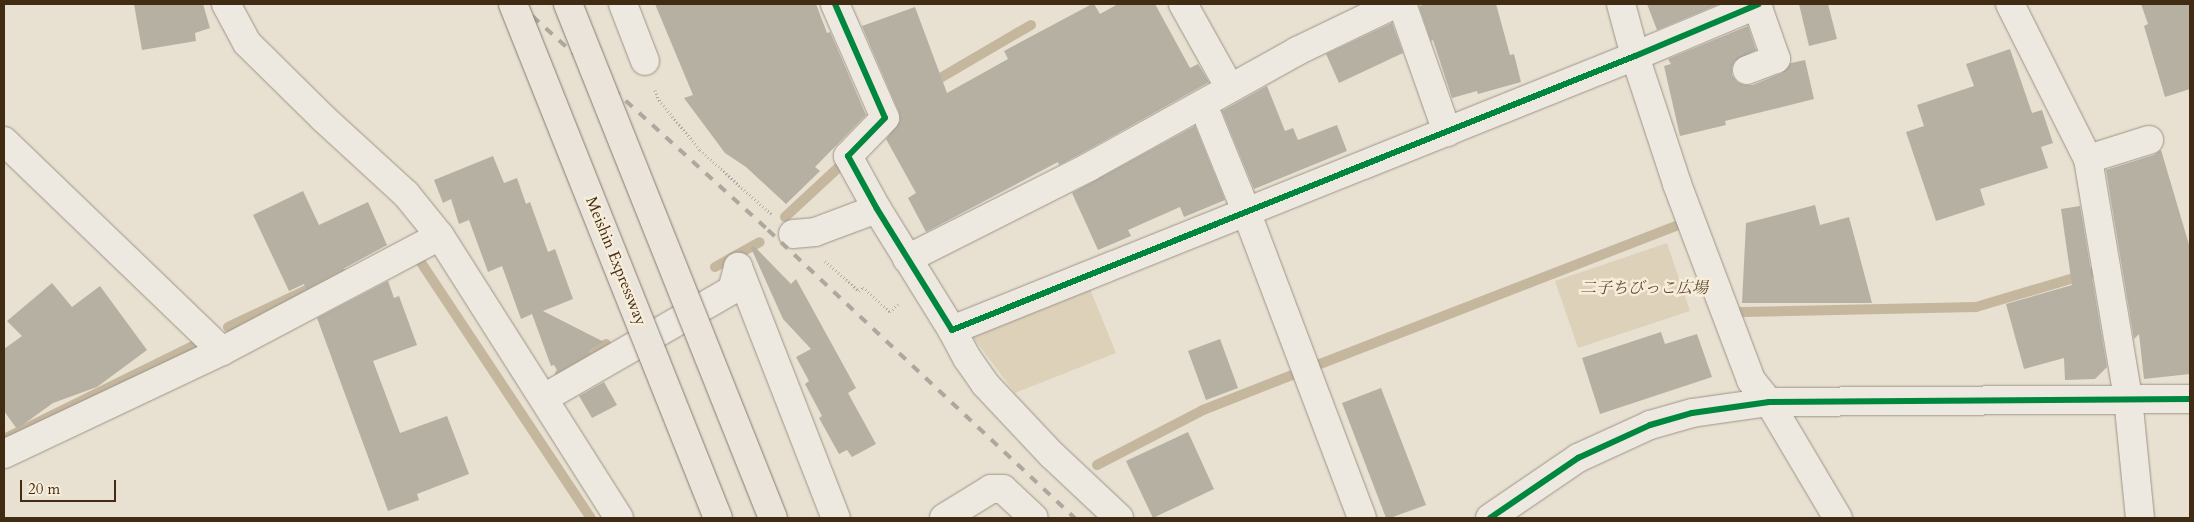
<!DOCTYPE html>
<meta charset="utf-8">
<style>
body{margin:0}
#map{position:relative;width:2194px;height:522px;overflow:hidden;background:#e8e0d0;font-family:Cardo,"Noto Serif JP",serif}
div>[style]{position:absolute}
.green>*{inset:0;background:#ddd1b9}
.stream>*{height:10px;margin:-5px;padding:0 5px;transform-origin:5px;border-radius:5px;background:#c5b79e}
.building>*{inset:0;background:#b6b0a3}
.path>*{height:3px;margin-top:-1.5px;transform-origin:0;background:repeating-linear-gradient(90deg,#aca79f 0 1px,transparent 0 3.5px)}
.roads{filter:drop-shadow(0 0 1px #9c9588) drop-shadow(0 0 1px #9c9588)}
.street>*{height:28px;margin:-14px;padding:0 14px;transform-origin:14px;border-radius:14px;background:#ede8e0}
.secondary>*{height:28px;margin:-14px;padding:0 14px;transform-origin:14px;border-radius:14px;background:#ede8e0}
.rail>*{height:4px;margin-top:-2px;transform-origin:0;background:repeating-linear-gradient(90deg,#aca79f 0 9px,transparent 0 18px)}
.bridges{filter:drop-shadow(0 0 1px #847c70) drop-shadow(0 0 1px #847c70)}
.highway-bridge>*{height:28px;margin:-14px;padding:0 14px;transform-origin:14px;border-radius:14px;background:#eae4db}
.cycleway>*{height:6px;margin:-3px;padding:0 3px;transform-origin:3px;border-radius:3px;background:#00873e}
span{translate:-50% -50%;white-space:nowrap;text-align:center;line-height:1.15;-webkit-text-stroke:5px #f7edda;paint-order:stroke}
.street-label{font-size:16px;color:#412b12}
.park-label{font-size:16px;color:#5e4a30;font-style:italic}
.frame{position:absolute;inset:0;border:5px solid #412b12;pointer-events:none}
.scale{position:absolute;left:20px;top:480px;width:96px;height:22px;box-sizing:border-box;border:2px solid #412b12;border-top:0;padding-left:6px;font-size:15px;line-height:18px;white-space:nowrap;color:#412b12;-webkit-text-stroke:4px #f7edda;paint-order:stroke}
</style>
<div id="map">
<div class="green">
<i style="clip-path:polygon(1667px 243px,1690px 311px,1578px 348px,1555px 281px)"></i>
<i style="clip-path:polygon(1090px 289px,1116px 353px,1015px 393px,972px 336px)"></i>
</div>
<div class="stream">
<i style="left:930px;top:84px;width:117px;rotate:-30.3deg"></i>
<i style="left:785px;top:217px;width:75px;rotate:-42.8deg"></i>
<i style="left:422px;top:264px;width:305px;rotate:56.4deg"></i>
<i style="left:715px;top:267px;width:51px;rotate:-29.1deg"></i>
<i style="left:1741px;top:312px;width:235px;rotate:-1.2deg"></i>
<i style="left:1976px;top:307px;width:123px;rotate:-16.5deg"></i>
<i style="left:228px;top:327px;width:126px;rotate:-25.3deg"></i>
<i style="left:1320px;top:364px;width:382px;rotate:-21.2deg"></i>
<i style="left:560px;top:374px;width:55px;rotate:-33.1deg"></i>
<i style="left:4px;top:439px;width:215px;rotate:-26.2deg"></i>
<i style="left:1097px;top:465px;width:119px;rotate:-27.4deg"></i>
<i style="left:1203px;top:410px;width:99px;rotate:-21.4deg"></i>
</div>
<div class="building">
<i style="clip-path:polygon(134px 4px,203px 4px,210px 28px,195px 33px,196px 41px,142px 50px)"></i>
<i style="clip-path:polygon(655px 4px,816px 4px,827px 33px,830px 32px,866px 115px,815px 167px,820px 171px,786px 204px,746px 167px,725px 153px,684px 98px,693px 95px)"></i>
<i style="clip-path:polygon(1092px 4px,1094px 4px,1100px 14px,1118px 4px,1155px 4px,1190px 68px,1198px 64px,1209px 82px,1082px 153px,1059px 165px,1058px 162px,926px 232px,908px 198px,916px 193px,886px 139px,900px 121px,899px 112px,862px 26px,915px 7px,947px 93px,1008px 59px,1004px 51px)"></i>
<i style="clip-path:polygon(1427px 4px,1496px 4px,1510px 55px,1514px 54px,1521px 82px,1478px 94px,1477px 91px,1452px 98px,1433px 40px,1431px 41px,1419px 6px)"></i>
<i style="clip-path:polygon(1647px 4px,1719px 4px,1657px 30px)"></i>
<i style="clip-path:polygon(1799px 4px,1828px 4px,1837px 39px,1809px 46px)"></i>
<i style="clip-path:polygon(2141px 4px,2190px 4px,2190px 89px,2165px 97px,2144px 26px,2148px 24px)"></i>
<i style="clip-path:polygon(1392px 23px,1403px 53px,1339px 83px,1326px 54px)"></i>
<i style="clip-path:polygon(1748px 26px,1756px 50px,1735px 61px,1732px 67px,1732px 75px,1737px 82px,1744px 85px,1753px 85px,1782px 73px,1791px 63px,1805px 60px,1814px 99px,1725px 121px,1726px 125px,1680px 136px,1664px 66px,1671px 64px,1668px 59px)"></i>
<i style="clip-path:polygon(2010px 49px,2032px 113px,2042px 110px,2053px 143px,2041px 147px,2048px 168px,1980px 189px,1985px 205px,1936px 221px,1906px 132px,1924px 126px,1917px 105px,1974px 86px,1966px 64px)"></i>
<i style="clip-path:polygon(1267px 86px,1285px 131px,1293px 128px,1298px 140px,1337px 125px,1347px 151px,1254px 189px,1222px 111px)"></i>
<i style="clip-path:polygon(1195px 126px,1225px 200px,1184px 217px,1180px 207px,1128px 230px,1131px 236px,1098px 250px,1072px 193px)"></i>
<i style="clip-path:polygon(2161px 150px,2190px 248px,2190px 374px,2144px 379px,2139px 334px,2134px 339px,2106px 170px,2154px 155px)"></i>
<i style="clip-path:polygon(493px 156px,504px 183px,517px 178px,526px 204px,530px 202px,548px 252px,555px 249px,573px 299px,543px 311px,604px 342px,589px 350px,589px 354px,558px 372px,554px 365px,551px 366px,532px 314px,521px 319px,502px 266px,488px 272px,469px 220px,459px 224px,451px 199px,443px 203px,434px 180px)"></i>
<i style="clip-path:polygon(303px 191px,319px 225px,368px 202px,387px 245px,306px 289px,304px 284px,289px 291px,253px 215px)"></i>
<i style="clip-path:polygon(1815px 205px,1820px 225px,1849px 217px,1872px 303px,1742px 303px,1746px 223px)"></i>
<i style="clip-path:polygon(2080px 206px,2107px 367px,2095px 379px,2065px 380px,2064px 358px,2024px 369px,2006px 304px,2072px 285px,2061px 209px)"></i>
<i style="clip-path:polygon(754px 246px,791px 284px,796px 279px,856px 388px,848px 393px,876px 444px,852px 457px,847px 450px,839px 454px,819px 418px,822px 416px,805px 384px,809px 381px,796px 357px,811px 349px,783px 319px,751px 248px)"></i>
<i style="clip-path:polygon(388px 281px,394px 298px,399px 296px,417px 345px,373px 361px,400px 433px,447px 416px,469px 474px,417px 494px,419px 500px,388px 511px,317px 318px)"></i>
<i style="clip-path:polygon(52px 283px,72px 307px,100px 286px,147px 350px,97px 387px,53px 403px,17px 429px,4px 411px,4px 349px,22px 336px,7px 321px)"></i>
<i style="clip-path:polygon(1661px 332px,1665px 344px,1697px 334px,1712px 377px,1600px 414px,1582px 358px)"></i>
<i style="clip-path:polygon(1220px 339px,1238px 388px,1206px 400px,1188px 351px)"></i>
<i style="clip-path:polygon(604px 382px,617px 405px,592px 418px,579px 396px)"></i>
<i style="clip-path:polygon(1381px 388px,1426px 505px,1390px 518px,1386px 518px,1342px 403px)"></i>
<i style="clip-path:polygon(1188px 432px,1214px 489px,1153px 518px,1126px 461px)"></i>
</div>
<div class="path">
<i style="left:655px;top:90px;width:11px;rotate:68deg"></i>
<i style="left:659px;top:100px;width:65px;rotate:50.6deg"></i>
<i style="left:700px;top:150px;width:96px;rotate:42deg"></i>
<i style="left:825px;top:261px;width:45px;rotate:41.4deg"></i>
<i style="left:859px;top:291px;width:6px;rotate:-45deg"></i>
<i style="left:863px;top:287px;width:37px;rotate:43deg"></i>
<i style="left:890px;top:312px;width:13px;rotate:-45deg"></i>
</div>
<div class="roads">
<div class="street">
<i style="left:623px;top:4px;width:61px;rotate:68.9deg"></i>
<i style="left:835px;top:4px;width:124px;rotate:66.3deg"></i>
<i style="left:885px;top:118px;width:53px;rotate:134.2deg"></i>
<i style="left:848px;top:156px;width:60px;rotate:61.3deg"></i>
<i style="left:877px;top:209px;width:142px;rotate:58.2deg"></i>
<i style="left:952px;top:330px;width:736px;rotate:-21.86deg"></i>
<i style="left:1635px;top:56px;width:134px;rotate:-22.8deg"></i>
<i style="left:1183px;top:4px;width:96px;rotate:60.8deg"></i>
<i style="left:1402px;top:4px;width:136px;rotate:70.6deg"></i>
<i style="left:1621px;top:4px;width:54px;rotate:74.9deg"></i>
<i style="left:1635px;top:56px;width:135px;rotate:71.8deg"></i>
<i style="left:1677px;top:184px;width:210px;rotate:69.3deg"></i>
<i style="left:1751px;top:380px;width:28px;rotate:51deg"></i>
<i style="left:1769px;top:402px;width:135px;rotate:59.3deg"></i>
<i style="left:2010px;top:4px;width:174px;rotate:63.3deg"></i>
<i style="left:2088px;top:159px;width:242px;rotate:80.5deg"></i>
<i style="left:2128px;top:398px;width:121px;rotate:84.3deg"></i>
<i style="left:1747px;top:70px;width:31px;rotate:-21deg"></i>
<i style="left:1776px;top:59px;width:57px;rotate:-109.4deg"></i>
<i style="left:1203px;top:105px;width:114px;rotate:67.9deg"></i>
<i style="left:1246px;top:211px;width:328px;rotate:69.3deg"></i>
<i style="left:4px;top:141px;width:303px;rotate:43.9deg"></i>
<i style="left:2088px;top:159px;width:64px;rotate:-17.3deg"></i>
<i style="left:793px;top:234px;width:22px;rotate:-5deg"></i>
<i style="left:815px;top:232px;width:66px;rotate:-20.4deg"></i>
<i style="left:907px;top:259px;width:204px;rotate:-26.8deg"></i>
<i style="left:1089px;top:167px;width:238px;rotate:-29.1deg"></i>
<i style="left:1297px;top:51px;width:109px;rotate:-25.6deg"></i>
<i style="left:952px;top:330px;width:32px;rotate:62deg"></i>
<i style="left:967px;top:358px;width:32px;rotate:55deg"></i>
<i style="left:985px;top:384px;width:98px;rotate:46.7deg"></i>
<i style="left:1052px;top:455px;width:92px;rotate:43.2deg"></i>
<i style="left:544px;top:398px;width:217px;rotate:-29.9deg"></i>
<i style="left:732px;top:290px;width:24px;rotate:-75deg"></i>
<i style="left:4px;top:454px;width:241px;rotate:-25.3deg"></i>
<i style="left:222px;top:351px;width:246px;rotate:-27.8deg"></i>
<i style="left:944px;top:518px;width:55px;rotate:-31.7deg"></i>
<i style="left:991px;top:489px;width:12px"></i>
<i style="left:1003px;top:489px;width:42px;rotate:43.1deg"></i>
<i style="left:1490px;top:518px;width:107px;rotate:-34.3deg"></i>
<i style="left:1578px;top:458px;width:79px;rotate:-24.6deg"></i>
<i style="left:1650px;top:425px;width:44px;rotate:-15.9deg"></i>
<i style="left:1692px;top:413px;width:78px;rotate:-8.1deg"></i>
<i style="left:1769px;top:402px;width:421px;rotate:-0.4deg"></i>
</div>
<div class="secondary">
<i style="left:226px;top:4px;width:44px;rotate:61.7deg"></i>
<i style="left:247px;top:43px;width:107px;rotate:44.6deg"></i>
<i style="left:323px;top:118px;width:113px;rotate:42.5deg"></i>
<i style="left:406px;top:194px;width:54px;rotate:51deg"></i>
<i style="left:440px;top:236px;width:334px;rotate:57.6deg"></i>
<i style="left:738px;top:267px;width:269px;rotate:68.7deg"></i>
</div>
</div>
<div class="rail">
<i style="left:519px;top:4px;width:336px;rotate:42.2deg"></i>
<i style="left:768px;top:230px;width:421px;rotate:43.2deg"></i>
</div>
<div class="bridges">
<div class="highway-bridge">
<i style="left:513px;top:4px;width:553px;rotate:68.26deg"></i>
<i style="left:568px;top:4px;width:553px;rotate:68.26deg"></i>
</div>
</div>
<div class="cycleway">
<i style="left:835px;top:4px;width:124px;rotate:66.3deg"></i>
<i style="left:885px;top:118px;width:53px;rotate:134.2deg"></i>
<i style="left:848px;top:156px;width:60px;rotate:61.3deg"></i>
<i style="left:877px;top:209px;width:142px;rotate:58.2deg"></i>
<i style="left:952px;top:330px;width:736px;rotate:-21.86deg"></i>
<i style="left:1635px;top:56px;width:134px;rotate:-22.8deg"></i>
<i style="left:1490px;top:518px;width:107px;rotate:-34.3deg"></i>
<i style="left:1578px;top:458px;width:79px;rotate:-24.6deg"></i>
<i style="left:1650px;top:425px;width:44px;rotate:-15.9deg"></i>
<i style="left:1692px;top:413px;width:78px;rotate:-8.1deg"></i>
<i style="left:1769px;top:402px;width:421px;rotate:-0.4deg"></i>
</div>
<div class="street-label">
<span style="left:616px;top:261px;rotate:68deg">Meishin Expressway</span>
</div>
<div class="park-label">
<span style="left:1644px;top:288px">二子ちびっこ広場</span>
</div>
<div class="frame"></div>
<div class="scale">20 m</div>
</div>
